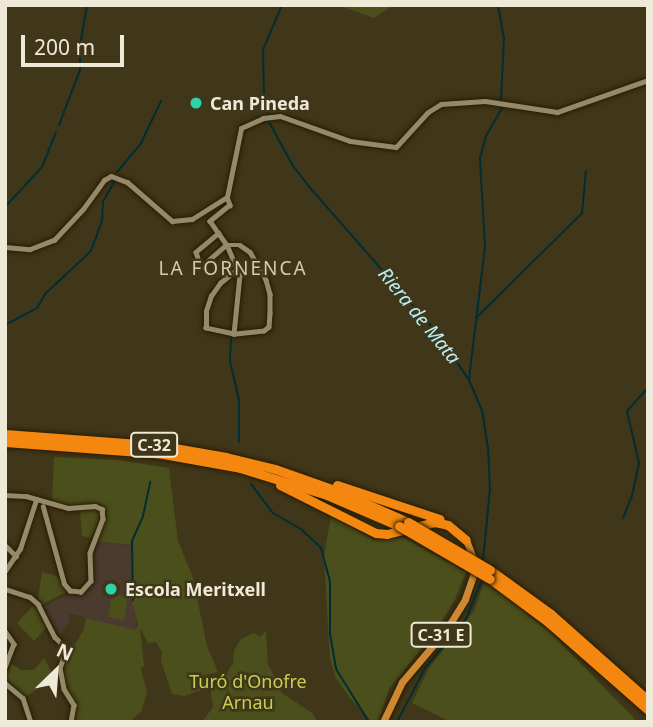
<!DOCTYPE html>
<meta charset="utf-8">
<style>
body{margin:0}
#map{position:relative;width:653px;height:727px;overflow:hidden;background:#403619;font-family:"Noto Sans",sans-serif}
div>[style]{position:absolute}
.education>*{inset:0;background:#4a3b2e}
.green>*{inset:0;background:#4b4f1b}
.stream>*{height:2px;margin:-1px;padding:0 1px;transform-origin:1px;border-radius:1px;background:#002e33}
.roads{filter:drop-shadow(0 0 2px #271d01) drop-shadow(0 0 2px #271d01)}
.minor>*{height:4.5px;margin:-2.25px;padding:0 2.25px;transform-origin:2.25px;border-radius:2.25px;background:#95896a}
.tertiary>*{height:5px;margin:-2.5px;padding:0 2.5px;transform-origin:2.5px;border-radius:2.5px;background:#95896a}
.primary>*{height:7px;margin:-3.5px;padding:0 3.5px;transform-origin:3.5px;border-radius:3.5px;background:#cd8833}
.motorway>*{height:9px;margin:-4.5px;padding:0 4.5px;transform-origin:4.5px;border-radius:4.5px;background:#f3870f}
.bridges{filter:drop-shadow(0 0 2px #271d01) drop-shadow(0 0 2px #271d01)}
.motorway-bridge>*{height:9px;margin:-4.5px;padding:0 4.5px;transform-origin:4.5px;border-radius:4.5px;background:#f3870f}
.dots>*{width:19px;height:19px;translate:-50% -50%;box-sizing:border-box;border:4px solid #403619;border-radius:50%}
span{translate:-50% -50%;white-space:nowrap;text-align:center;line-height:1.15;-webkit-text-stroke:5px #403619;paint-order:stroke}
.shield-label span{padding:2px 5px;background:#403619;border:2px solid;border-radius:5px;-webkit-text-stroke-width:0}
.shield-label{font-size:16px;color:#efe9d8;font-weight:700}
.poi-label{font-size:18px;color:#efe9d8;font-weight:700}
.left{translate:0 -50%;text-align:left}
.park-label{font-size:18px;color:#c7d053}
.neighbourhood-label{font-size:19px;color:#d6caa9;letter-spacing:2px}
.water-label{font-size:19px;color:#b5eff6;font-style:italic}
.frame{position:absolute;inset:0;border:7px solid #efe9d8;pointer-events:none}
.north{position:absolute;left:21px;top:636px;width:70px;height:70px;-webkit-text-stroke:5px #403619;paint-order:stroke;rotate:25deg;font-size:19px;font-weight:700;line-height:28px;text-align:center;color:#efe9d8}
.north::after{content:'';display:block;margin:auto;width:24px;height:32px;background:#efe9d8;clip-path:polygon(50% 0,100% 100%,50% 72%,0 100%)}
.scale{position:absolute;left:21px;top:35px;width:103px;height:32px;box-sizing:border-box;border:4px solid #efe9d8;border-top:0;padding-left:9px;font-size:21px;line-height:24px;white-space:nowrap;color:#efe9d8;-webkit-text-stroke:5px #403619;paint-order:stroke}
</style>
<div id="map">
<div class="education">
<i style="clip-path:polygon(95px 541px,131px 546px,137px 631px,68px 613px,70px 621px,60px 636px,44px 606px,71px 594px,82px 593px,91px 585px)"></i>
</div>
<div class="green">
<i style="clip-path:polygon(338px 5px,394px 5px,374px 18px)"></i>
<i style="clip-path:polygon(54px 457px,117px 460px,169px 468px,178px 541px,193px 578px,207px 646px,218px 672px,206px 675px,202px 690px,184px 696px,172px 694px,161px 661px,162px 652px,156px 642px,148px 643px,140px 628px,144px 665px,141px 669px,147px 692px,141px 712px,129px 722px,73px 722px,75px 705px,65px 684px,63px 665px,84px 629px,86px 618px,136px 630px,138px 625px,133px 604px,131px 545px,95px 541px,107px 517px,101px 504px,74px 506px,52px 502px)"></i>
<i style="clip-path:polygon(97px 508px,101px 512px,101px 518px,91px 538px,82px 536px,80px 511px)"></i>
<i style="clip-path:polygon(331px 515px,373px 540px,402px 537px,466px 572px,455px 600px,436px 630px,389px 689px,378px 722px,372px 722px,349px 697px,336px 678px,330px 659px,324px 557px)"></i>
<i style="clip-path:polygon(42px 572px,59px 577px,66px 592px,43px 604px,38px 599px)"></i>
<i style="clip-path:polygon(485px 581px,551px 633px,634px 718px,635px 722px,451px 722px,412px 703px,429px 668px,474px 611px)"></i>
<i style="clip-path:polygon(112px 594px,128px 597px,124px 620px,108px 617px)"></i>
<i style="clip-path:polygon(34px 605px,47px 627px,34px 641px,17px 623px)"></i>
<i style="clip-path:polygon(266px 631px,268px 664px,282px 693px,312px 713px,318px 722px,202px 722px,213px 707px,210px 688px,224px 677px,233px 663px,234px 650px,241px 639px,254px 633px,260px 637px)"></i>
<i style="clip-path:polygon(44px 658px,54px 678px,25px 697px,8px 680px,10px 663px,21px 670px,34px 670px)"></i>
</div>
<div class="stream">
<i style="left:282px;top:5px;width:49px;rotate:112.9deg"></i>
<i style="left:263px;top:50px;width:43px;rotate:88.7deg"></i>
<i style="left:264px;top:93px;width:29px;rotate:80deg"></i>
<i style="left:269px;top:122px;width:50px;rotate:61.4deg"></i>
<i style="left:293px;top:166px;width:31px;rotate:52deg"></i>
<i style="left:312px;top:190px;width:190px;rotate:48.8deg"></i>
<i style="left:437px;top:333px;width:57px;rotate:55.8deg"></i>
<i style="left:469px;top:380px;width:33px;rotate:67deg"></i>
<i style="left:482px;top:410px;width:37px;rotate:81deg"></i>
<i style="left:488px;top:447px;width:42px;rotate:87.3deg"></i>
<i style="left:490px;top:489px;width:71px;rotate:95.6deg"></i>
<i style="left:498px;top:5px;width:34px;rotate:80deg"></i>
<i style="left:504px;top:38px;width:62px;rotate:92.8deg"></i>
<i style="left:59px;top:125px;width:59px;rotate:-69.1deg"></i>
<i style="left:80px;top:70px;width:24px;rotate:-90deg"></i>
<i style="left:80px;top:46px;width:42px;rotate:-80.3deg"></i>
<i style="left:117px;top:172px;width:38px;rotate:-50deg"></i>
<i style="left:141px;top:143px;width:47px;rotate:-64.5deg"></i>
<i style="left:5px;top:207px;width:54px;rotate:-47.2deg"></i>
<i style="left:42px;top:167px;width:37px;rotate:-68deg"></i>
<i style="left:476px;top:318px;width:149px;rotate:-44.7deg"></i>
<i style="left:582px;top:213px;width:42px;rotate:-84.6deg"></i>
<i style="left:5px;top:325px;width:36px;rotate:-28deg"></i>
<i style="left:37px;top:308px;width:16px;rotate:-60deg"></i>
<i style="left:45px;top:294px;width:63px;rotate:-43.1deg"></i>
<i style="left:91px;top:251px;width:32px;rotate:-70deg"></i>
<i style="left:102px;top:221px;width:20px;rotate:-87deg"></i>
<i style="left:103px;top:201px;width:23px;rotate:-59deg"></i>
<i style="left:231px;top:339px;width:22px;rotate:93deg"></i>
<i style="left:230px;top:361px;width:39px;rotate:77deg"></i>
<i style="left:239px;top:399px;width:43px;rotate:90deg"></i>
<i style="left:469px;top:379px;width:134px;rotate:-83.1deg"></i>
<i style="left:485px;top:246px;width:88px;rotate:-93.3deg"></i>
<i style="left:480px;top:158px;width:23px;rotate:-75deg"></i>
<i style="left:486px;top:136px;width:32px;rotate:-60deg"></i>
<i style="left:251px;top:484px;width:36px;rotate:53deg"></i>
<i style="left:273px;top:513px;width:34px;rotate:30deg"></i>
<i style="left:302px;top:530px;width:26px;rotate:43deg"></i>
<i style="left:321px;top:548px;width:34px;rotate:75deg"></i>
<i style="left:330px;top:581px;width:53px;rotate:90deg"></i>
<i style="left:330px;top:634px;width:36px;rotate:80deg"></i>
<i style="left:336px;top:669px;width:62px;rotate:58.1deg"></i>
<i style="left:623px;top:518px;width:24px;rotate:-68deg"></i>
<i style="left:632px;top:496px;width:34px;rotate:-78deg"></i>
<i style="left:639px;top:463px;width:53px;rotate:-103deg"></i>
<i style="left:627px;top:411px;width:31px;rotate:-48deg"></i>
<i style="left:133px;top:600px;width:59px;rotate:-91deg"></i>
<i style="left:132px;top:541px;width:27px;rotate:-66deg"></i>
<i style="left:143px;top:516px;width:35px;rotate:-78deg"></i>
<i style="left:397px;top:722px;width:61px;rotate:-62.6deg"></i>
<i style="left:425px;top:668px;width:64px;rotate:-50.1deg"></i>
<i style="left:466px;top:619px;width:42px;rotate:-67.7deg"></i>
</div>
<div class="roads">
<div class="minor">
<i style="left:227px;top:197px;width:9px;rotate:69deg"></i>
<i style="left:230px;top:205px;width:26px;rotate:141deg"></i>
<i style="left:210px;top:221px;width:29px;rotate:55deg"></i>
<i style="left:227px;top:245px;width:33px;rotate:67deg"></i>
<i style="left:240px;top:275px;width:59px;rotate:95.8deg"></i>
<i style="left:219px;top:233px;width:30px;rotate:140deg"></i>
<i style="left:196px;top:252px;width:13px;rotate:72deg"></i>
<i style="left:200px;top:264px;width:4px"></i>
<i style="left:204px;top:264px;width:29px;rotate:-41deg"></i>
<i style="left:227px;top:245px;width:13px"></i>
<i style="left:240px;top:245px;width:12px;rotate:35deg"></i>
<i style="left:250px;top:252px;width:32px;rotate:60deg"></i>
<i style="left:266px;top:280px;width:15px;rotate:74deg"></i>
<i style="left:270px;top:294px;width:19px;rotate:90deg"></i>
<i style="left:270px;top:313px;width:14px;rotate:94deg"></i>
<i style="left:269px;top:327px;width:6px;rotate:141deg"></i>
<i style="left:264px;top:331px;width:30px;rotate:174deg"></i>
<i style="left:234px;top:334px;width:29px;rotate:-168deg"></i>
<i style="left:206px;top:328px;width:17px;rotate:-90deg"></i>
<i style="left:206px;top:311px;width:16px;rotate:-72deg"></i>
<i style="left:211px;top:296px;width:16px;rotate:-55deg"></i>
<i style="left:220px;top:283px;width:22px;rotate:-39deg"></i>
<i style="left:5px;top:495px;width:21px;rotate:3deg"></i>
<i style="left:26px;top:496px;width:44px;rotate:15.9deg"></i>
<i style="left:68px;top:508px;width:27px;rotate:-4deg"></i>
<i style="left:95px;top:506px;width:8px;rotate:23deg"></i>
<i style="left:102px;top:509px;width:10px;rotate:84deg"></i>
<i style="left:103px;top:519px;width:36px;rotate:111deg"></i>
<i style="left:90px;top:553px;width:28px;rotate:88deg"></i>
<i style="left:91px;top:581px;width:15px;rotate:132deg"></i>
<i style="left:81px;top:592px;width:11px;rotate:-175deg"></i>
<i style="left:70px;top:591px;width:9px;rotate:-131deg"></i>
<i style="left:64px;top:584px;width:80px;rotate:-105.3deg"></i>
<i style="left:5px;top:545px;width:16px;rotate:45deg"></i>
<i style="left:5px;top:571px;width:27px;rotate:-56deg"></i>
<i style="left:20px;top:549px;width:52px;rotate:-71.9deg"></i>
<i style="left:5px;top:589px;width:26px;rotate:18deg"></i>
<i style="left:30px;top:597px;width:11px;rotate:41deg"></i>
<i style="left:38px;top:604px;width:37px;rotate:63deg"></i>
<i style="left:55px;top:637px;width:17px;rotate:45deg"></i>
<i style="left:67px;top:649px;width:20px;rotate:110deg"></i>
<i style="left:60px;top:668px;width:21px;rotate:79deg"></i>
<i style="left:64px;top:689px;width:19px;rotate:58deg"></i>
<i style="left:74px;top:705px;width:17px;rotate:100deg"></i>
<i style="left:5px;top:631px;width:16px;rotate:55deg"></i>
<i style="left:14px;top:644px;width:26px;rotate:111deg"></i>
<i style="left:5px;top:683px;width:23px;rotate:40deg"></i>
<i style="left:23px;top:698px;width:25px;rotate:72deg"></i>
</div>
<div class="tertiary">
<i style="left:5px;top:247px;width:25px;rotate:5deg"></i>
<i style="left:30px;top:249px;width:26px;rotate:-21deg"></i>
<i style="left:54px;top:240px;width:42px;rotate:-46.9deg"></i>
<i style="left:83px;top:209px;width:36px;rotate:-54deg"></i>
<i style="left:104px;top:180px;width:8px;rotate:-30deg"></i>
<i style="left:111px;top:176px;width:17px;rotate:21deg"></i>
<i style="left:127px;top:182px;width:60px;rotate:40.9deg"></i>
<i style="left:172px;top:221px;width:20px;rotate:-6deg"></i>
<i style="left:192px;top:219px;width:41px;rotate:-32.2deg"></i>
<i style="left:227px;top:197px;width:70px;rotate:-78.5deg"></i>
<i style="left:241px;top:128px;width:24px;rotate:-24deg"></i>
<i style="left:263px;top:118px;width:17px;rotate:-7deg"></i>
<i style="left:280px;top:116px;width:74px;rotate:19.7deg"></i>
<i style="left:350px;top:141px;width:46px;rotate:7.4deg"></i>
<i style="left:396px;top:147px;width:47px;rotate:-47.6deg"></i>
<i style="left:428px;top:112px;width:15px;rotate:-32deg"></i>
<i style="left:441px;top:104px;width:44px;rotate:-3.9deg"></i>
<i style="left:485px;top:101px;width:73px;rotate:8.7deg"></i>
<i style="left:557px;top:112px;width:96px;rotate:-19.4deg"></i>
</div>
<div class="primary">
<i style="left:383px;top:722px;width:44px;rotate:-64.6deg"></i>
<i style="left:402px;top:682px;width:68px;rotate:-49.8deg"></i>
<i style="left:446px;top:630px;width:36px;rotate:-58deg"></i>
<i style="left:465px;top:599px;width:28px;rotate:-71deg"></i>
<i style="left:474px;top:573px;width:15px;rotate:-94deg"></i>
<i style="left:473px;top:558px;width:19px;rotate:-111deg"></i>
</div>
<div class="motorway">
<i style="left:5px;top:434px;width:158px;rotate:4.3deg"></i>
<i style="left:163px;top:446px;width:64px;rotate:9.9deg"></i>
<i style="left:226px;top:457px;width:50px;rotate:13.8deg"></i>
<i style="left:275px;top:469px;width:64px;rotate:19.3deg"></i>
<i style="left:335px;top:490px;width:80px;rotate:23.7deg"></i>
<i style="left:5px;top:442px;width:158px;rotate:4.3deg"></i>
<i style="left:163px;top:454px;width:78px;rotate:10.3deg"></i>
<i style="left:240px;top:468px;width:91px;rotate:17.2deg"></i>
<i style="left:327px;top:495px;width:78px;rotate:23.3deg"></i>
<i style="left:280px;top:485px;width:107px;rotate:26.6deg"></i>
<i style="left:376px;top:533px;width:11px;rotate:5deg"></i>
<i style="left:387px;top:534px;width:49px;rotate:-14deg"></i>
<i style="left:435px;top:522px;width:13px;rotate:13deg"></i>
<i style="left:448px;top:525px;width:23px;rotate:40deg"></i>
<i style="left:337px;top:485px;width:108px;rotate:18.3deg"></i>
<i style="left:490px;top:570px;width:75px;rotate:35.8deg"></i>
<i style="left:551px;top:614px;width:130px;rotate:41.6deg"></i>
<i style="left:490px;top:579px;width:72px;rotate:36.6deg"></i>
<i style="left:548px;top:622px;width:133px;rotate:41.3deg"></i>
</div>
</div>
<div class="bridges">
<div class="motorway-bridge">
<i style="left:408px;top:522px;width:95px;rotate:30.3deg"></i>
<i style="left:399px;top:526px;width:105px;rotate:30.2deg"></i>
</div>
</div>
<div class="dots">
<i style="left:196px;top:103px;background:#2dd4ab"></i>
<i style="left:111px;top:589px;background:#2dd4ab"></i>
</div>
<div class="shield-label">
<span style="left:154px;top:445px">C-32</span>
<span style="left:441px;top:635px">C-31 E</span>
</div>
<div class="poi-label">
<span class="left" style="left:210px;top:103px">Can Pineda</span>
<span class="left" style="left:125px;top:589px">Escola Meritxell</span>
</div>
<div class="park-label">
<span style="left:248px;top:692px">Turó d'Onofre<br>Arnau</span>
</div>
<div class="neighbourhood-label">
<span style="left:233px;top:269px">LA FORNENCA</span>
</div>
<div class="water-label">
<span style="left:419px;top:316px;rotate:51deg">Riera de Mata</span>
</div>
<div class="frame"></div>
<div class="north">N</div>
<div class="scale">200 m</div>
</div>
